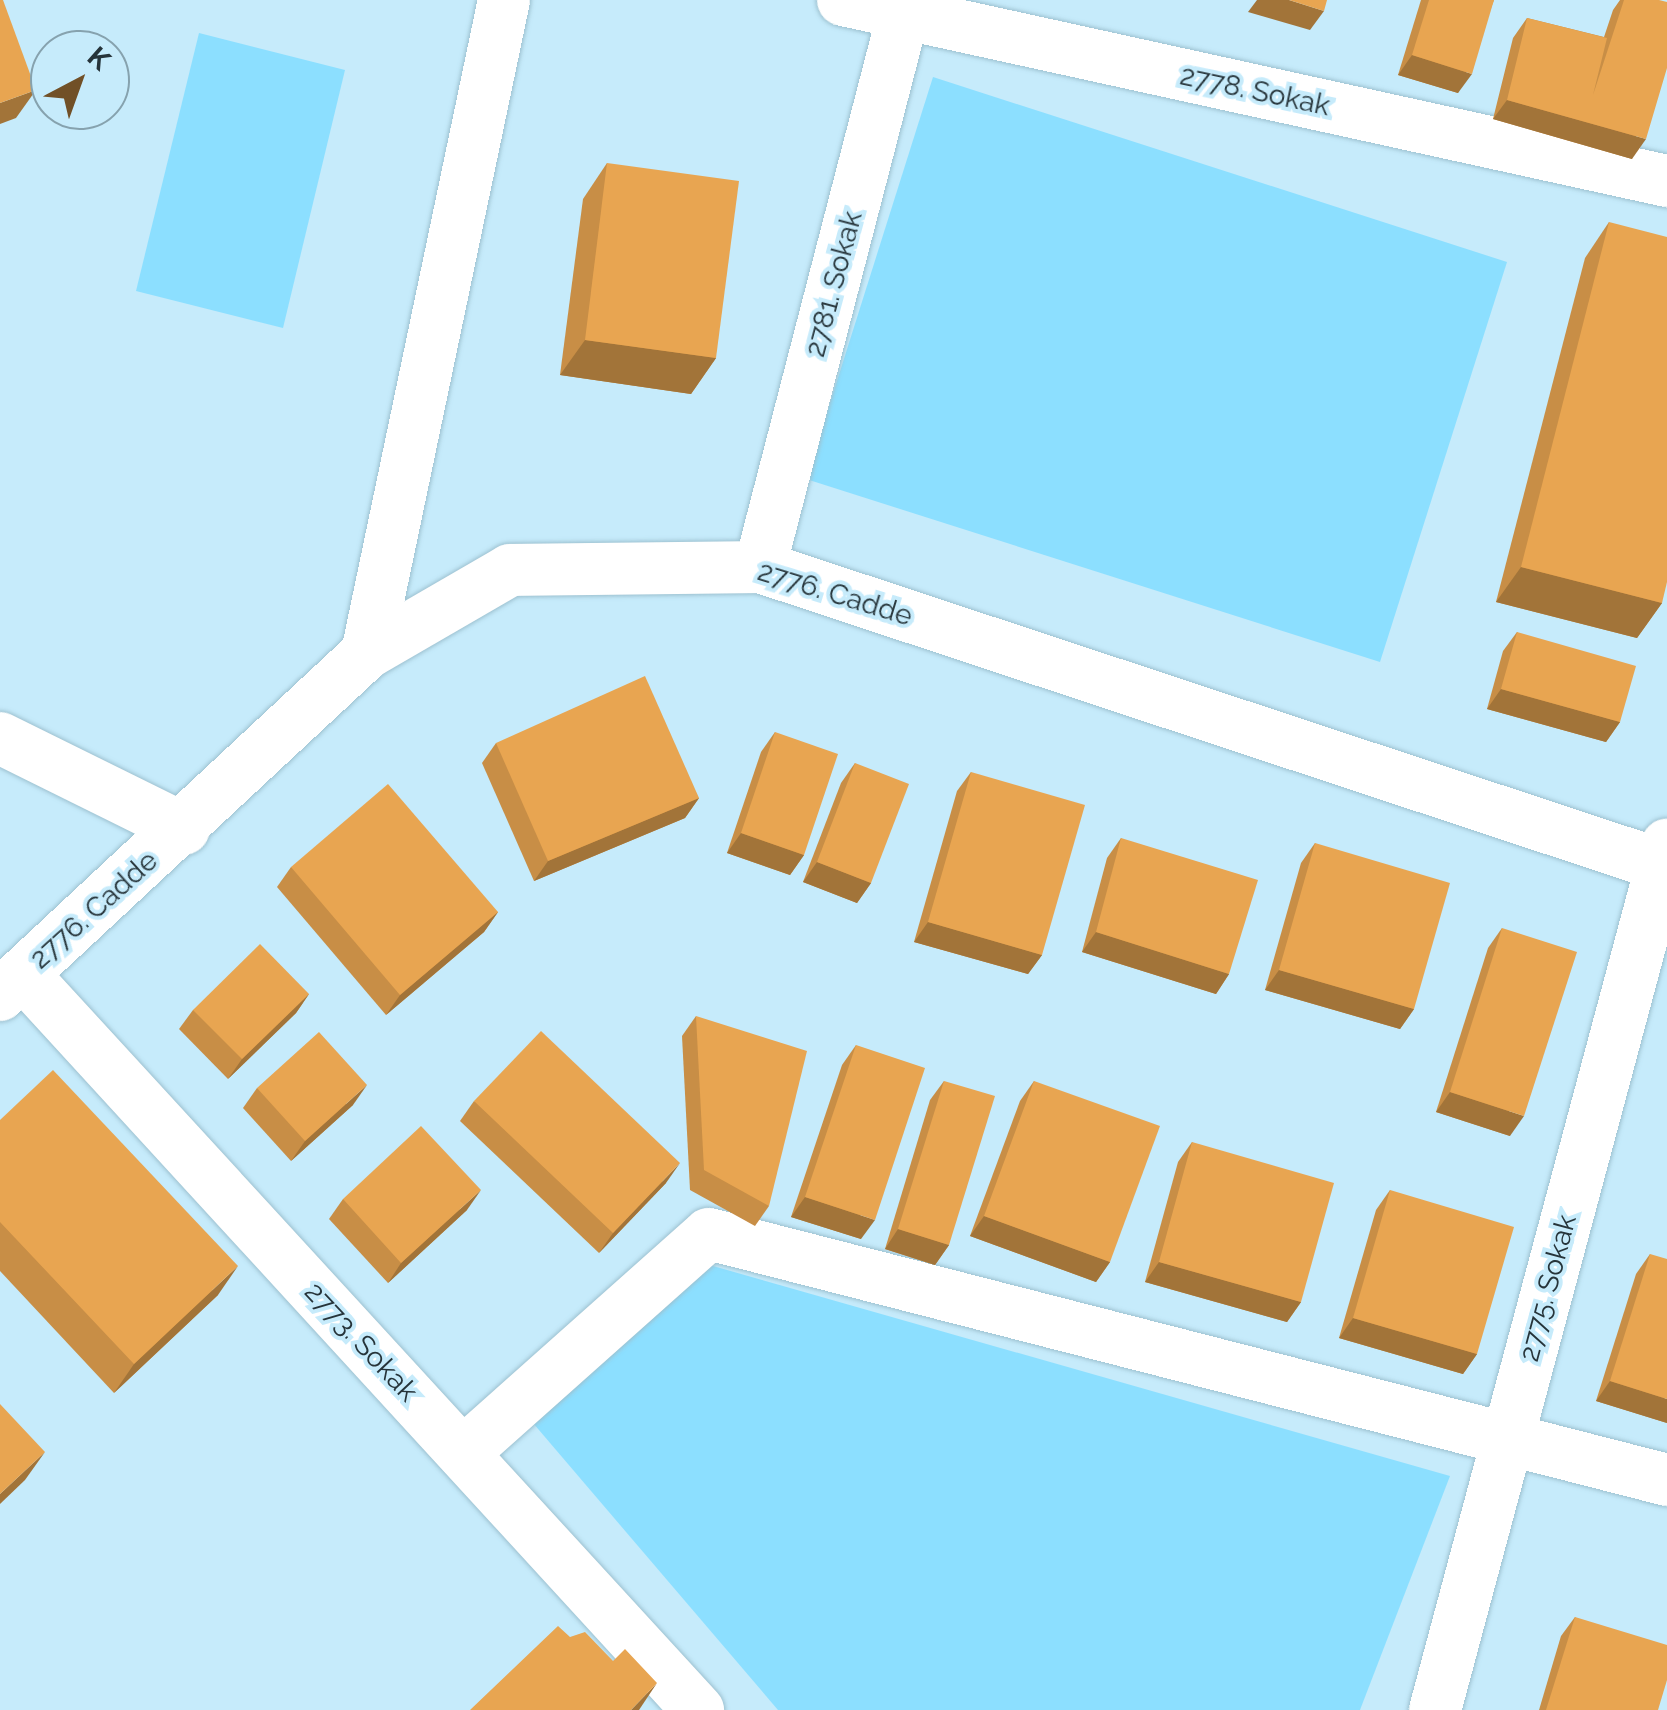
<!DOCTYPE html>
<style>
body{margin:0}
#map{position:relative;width:1667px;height:1710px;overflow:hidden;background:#c6ebfb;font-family:Raleway,sans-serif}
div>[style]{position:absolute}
.green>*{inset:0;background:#8cdfff}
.roads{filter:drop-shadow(0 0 2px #9dc1d0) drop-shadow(0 0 2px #9dc1d0)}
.minor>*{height:52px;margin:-26px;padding:0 26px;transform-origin:26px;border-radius:26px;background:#fff}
.wall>*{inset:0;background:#c88e46}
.shaded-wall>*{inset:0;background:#a27439}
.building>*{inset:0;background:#e8a551}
span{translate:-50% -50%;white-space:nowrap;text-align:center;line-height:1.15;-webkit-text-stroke:8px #c6ebfb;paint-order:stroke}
.street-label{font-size:28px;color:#26343a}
.north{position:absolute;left:30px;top:30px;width:100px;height:100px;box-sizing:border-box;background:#c6ebfb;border:2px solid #86a2ae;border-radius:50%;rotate:41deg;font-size:28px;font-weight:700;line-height:40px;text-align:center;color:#26343a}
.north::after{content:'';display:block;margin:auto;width:35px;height:45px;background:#715027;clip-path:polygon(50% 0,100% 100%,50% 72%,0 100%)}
</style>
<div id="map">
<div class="green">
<i style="clip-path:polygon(199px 33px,345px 70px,283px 328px,136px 291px)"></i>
<i style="clip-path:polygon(933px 77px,1507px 262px,1380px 662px,806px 479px)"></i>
<i style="clip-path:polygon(706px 1264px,1450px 1476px,1360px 1710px,778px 1710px,533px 1423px)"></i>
</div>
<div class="roads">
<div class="minor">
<i style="left:843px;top:0;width:844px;rotate:12.39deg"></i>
<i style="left:760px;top:567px;width:586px;rotate:-75.47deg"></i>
<i style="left:367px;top:653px;width:667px;rotate:-78.15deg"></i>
<i style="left:0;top:738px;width:205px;rotate:26.3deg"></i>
<i style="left:23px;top:974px;width:999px;rotate:47.48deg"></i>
<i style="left:0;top:995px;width:502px;rotate:-42.98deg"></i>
<i style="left:367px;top:653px;width:165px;rotate:-30.1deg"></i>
<i style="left:510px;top:570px;width:250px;rotate:-0.7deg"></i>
<i style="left:760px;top:567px;width:955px;rotate:18.3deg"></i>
<i style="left:463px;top:1453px;width:329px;rotate:-41.7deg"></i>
<i style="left:709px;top:1234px;width:989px;rotate:14.4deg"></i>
<i style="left:1435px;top:1710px;width:896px;rotate:-74.99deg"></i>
</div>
</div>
<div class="wall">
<i style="clip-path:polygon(1421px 0,1494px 0,1458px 93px,1398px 75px)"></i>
<i style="clip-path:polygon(1620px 0,1659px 0,1632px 159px,1493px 119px,1513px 38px,1527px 18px,1604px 37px,1613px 10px)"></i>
<i style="clip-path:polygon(607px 163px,716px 358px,691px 394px,560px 375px,583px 199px)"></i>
<i style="clip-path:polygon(1609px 222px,1662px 603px,1637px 638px,1496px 602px,1585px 258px)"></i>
<i style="clip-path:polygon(1517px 632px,1620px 722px,1606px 742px,1487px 709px,1503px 651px)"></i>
<i style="clip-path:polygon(775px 732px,804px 855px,790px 875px,727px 853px,761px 752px)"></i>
<i style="clip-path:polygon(496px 743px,699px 798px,685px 818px,534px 881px,482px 763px)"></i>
<i style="clip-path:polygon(855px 763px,871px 883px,857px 903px,803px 882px,841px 783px)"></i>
<i style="clip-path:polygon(971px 772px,1042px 955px,1028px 974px,914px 942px,957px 791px)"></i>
<i style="clip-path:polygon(1121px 838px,1229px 974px,1216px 994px,1082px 952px,1107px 858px)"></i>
<i style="clip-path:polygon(1315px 843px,1414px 1009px,1400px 1029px,1265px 990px,1301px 863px)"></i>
<i style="clip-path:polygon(291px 867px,498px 912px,484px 932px,386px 1015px,277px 887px)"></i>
<i style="clip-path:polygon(1502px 928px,1510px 1136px,1436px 1112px,1488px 948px)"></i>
<i style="clip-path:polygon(309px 994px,296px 1013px,228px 1079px,179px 1029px,193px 1010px)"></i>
<i style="clip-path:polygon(696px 1016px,769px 1206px,755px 1226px,690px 1190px,682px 1036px)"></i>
<i style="clip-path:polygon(856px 1045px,861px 1239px,791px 1217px,842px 1065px)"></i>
<i style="clip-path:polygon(944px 1081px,949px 1245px,935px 1265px,885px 1249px,930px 1100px)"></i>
<i style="clip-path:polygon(1034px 1081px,1110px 1262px,1096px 1282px,970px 1236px,1020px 1101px)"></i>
<i style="clip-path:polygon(257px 1088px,353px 1105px,291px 1161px,243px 1108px)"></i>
<i style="clip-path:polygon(474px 1101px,666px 1183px,599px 1253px,460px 1121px)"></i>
<i style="clip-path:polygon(0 1120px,218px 1295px,114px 1393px,0 1271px)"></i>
<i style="clip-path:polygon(1192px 1142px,1301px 1302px,1287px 1322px,1145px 1282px,1178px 1162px)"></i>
<i style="clip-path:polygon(1390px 1190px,1477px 1354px,1463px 1374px,1339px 1338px,1376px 1210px)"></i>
<i style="clip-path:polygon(343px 1199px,467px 1210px,388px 1283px,329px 1219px)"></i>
<i style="clip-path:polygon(1650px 1254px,1667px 1423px,1596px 1401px,1636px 1274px)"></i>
<i style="clip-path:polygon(1575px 1617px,1658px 1710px,1539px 1710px,1561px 1636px)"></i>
</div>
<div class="shaded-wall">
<i style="clip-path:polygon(1257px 0,1289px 0,1324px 11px,1310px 30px,1248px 12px)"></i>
<i style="clip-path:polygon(1412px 55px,1472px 74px,1458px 93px,1398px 75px)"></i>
<i style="clip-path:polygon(36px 90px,16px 118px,0 124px,0 103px)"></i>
<i style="clip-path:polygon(1507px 100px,1646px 139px,1632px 159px,1493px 119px)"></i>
<i style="clip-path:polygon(585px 340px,716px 358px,691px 394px,560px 375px)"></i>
<i style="clip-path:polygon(1521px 567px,1662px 603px,1637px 638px,1496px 602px)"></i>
<i style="clip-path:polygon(1501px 689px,1620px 722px,1606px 742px,1487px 709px)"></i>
<i style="clip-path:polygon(699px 798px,685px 818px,534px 881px,548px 861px)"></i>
<i style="clip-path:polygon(741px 833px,804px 855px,790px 875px,727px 853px)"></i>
<i style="clip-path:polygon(817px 862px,871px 883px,857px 903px,803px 882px)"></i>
<i style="clip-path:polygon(498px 912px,484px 932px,386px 1015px,400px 995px)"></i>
<i style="clip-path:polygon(928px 922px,1042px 955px,1028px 974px,914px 942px)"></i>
<i style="clip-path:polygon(1096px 932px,1229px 974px,1216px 994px,1082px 952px)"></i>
<i style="clip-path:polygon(1279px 970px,1414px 1009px,1400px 1029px,1265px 990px)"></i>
<i style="clip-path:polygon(309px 994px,296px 1013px,228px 1079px,242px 1059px)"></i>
<i style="clip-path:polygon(367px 1085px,353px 1105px,291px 1161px,305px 1141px)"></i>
<i style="clip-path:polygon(1450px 1092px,1524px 1116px,1510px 1136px,1436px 1112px)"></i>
<i style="clip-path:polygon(680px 1163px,666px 1183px,599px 1253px,613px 1233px)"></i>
<i style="clip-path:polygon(481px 1190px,467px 1210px,388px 1283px,401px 1263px)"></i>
<i style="clip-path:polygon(805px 1197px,875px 1220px,861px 1239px,791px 1217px)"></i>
<i style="clip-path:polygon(984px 1216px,1110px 1262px,1096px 1282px,970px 1236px)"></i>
<i style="clip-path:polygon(898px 1229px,949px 1245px,935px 1265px,885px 1249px)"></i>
<i style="clip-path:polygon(1159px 1262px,1301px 1302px,1287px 1322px,1145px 1282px)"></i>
<i style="clip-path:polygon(238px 1266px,218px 1295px,114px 1393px,134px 1364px)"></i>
<i style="clip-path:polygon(1353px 1318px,1477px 1354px,1463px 1374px,1339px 1338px)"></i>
<i style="clip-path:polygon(1610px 1381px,1667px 1399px,1667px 1423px,1596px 1401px)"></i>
<i style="clip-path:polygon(45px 1452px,25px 1480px,0 1504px,0 1494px)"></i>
<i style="clip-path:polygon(657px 1683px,639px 1710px,631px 1710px)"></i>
</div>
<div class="building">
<i style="clip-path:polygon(0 0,3px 0,36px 90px,0 103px)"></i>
<i style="clip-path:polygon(1289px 0,1327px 0,1324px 11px)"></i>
<i style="clip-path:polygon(1429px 0,1494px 0,1472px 74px,1412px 55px)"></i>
<i style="clip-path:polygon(1624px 0,1659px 0,1667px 2px,1667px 68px,1646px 139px,1507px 100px,1527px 18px,1607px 38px,1593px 95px)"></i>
<i style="clip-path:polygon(607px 163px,739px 181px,716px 358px,585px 340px)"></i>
<i style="clip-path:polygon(1609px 222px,1667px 237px,1667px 582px,1662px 603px,1521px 567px)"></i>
<i style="clip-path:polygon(1517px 632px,1636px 666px,1620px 722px,1501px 689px)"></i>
<i style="clip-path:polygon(645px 676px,699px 798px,548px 861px,496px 743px)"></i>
<i style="clip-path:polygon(775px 732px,838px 754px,804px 855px,741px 833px)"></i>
<i style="clip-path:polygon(855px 763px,909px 784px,871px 883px,817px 862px)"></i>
<i style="clip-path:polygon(971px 772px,1085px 805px,1042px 955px,928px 922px)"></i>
<i style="clip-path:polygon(388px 784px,498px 912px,400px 995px,291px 867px)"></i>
<i style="clip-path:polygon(1121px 838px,1258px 880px,1229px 974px,1096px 932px)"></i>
<i style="clip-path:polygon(1315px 843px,1450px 883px,1414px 1009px,1279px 970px)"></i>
<i style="clip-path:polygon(1502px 928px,1577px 952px,1524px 1116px,1450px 1092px)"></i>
<i style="clip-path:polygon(260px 944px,309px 994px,242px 1059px,193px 1010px)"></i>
<i style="clip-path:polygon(696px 1016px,807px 1051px,769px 1206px,704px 1170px)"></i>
<i style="clip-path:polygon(541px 1031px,680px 1163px,613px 1233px,474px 1101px)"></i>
<i style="clip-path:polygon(319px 1032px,367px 1085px,305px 1141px,257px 1088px)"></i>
<i style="clip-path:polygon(856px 1045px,925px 1068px,875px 1220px,805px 1197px)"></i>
<i style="clip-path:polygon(53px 1070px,238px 1266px,134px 1364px,0 1222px,0 1120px)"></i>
<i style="clip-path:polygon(944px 1081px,995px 1096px,949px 1245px,898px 1229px)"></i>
<i style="clip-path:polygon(1034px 1081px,1160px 1126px,1110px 1262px,984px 1216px)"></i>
<i style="clip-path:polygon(421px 1126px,481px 1190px,401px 1263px,343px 1199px)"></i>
<i style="clip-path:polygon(1192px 1142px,1334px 1183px,1301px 1302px,1159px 1262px)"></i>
<i style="clip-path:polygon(1390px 1190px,1514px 1227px,1477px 1354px,1353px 1318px)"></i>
<i style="clip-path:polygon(1650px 1254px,1667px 1259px,1667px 1399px,1610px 1381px)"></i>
<i style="clip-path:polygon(0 1404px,45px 1452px,0 1494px)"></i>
<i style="clip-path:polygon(1575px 1617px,1667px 1645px,1667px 1680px,1658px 1710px,1546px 1710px)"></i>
<i style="clip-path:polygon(558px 1626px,570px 1637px,585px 1632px,613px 1661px,625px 1649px,657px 1683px,631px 1710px,470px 1710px)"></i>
</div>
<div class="street-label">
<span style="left:1255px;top:91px;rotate:12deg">2778. Sokak</span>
<span style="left:834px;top:284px;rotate:-75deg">2781. Sokak</span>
<span style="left:835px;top:594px;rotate:17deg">2776. Cadde</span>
<span style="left:94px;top:910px;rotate:-42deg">2776. Cadde</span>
<span style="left:1548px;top:1288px;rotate:-75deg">2775. Sokak</span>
<span style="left:361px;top:1342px;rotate:47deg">2773. Sokak</span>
</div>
<div class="north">K</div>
</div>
